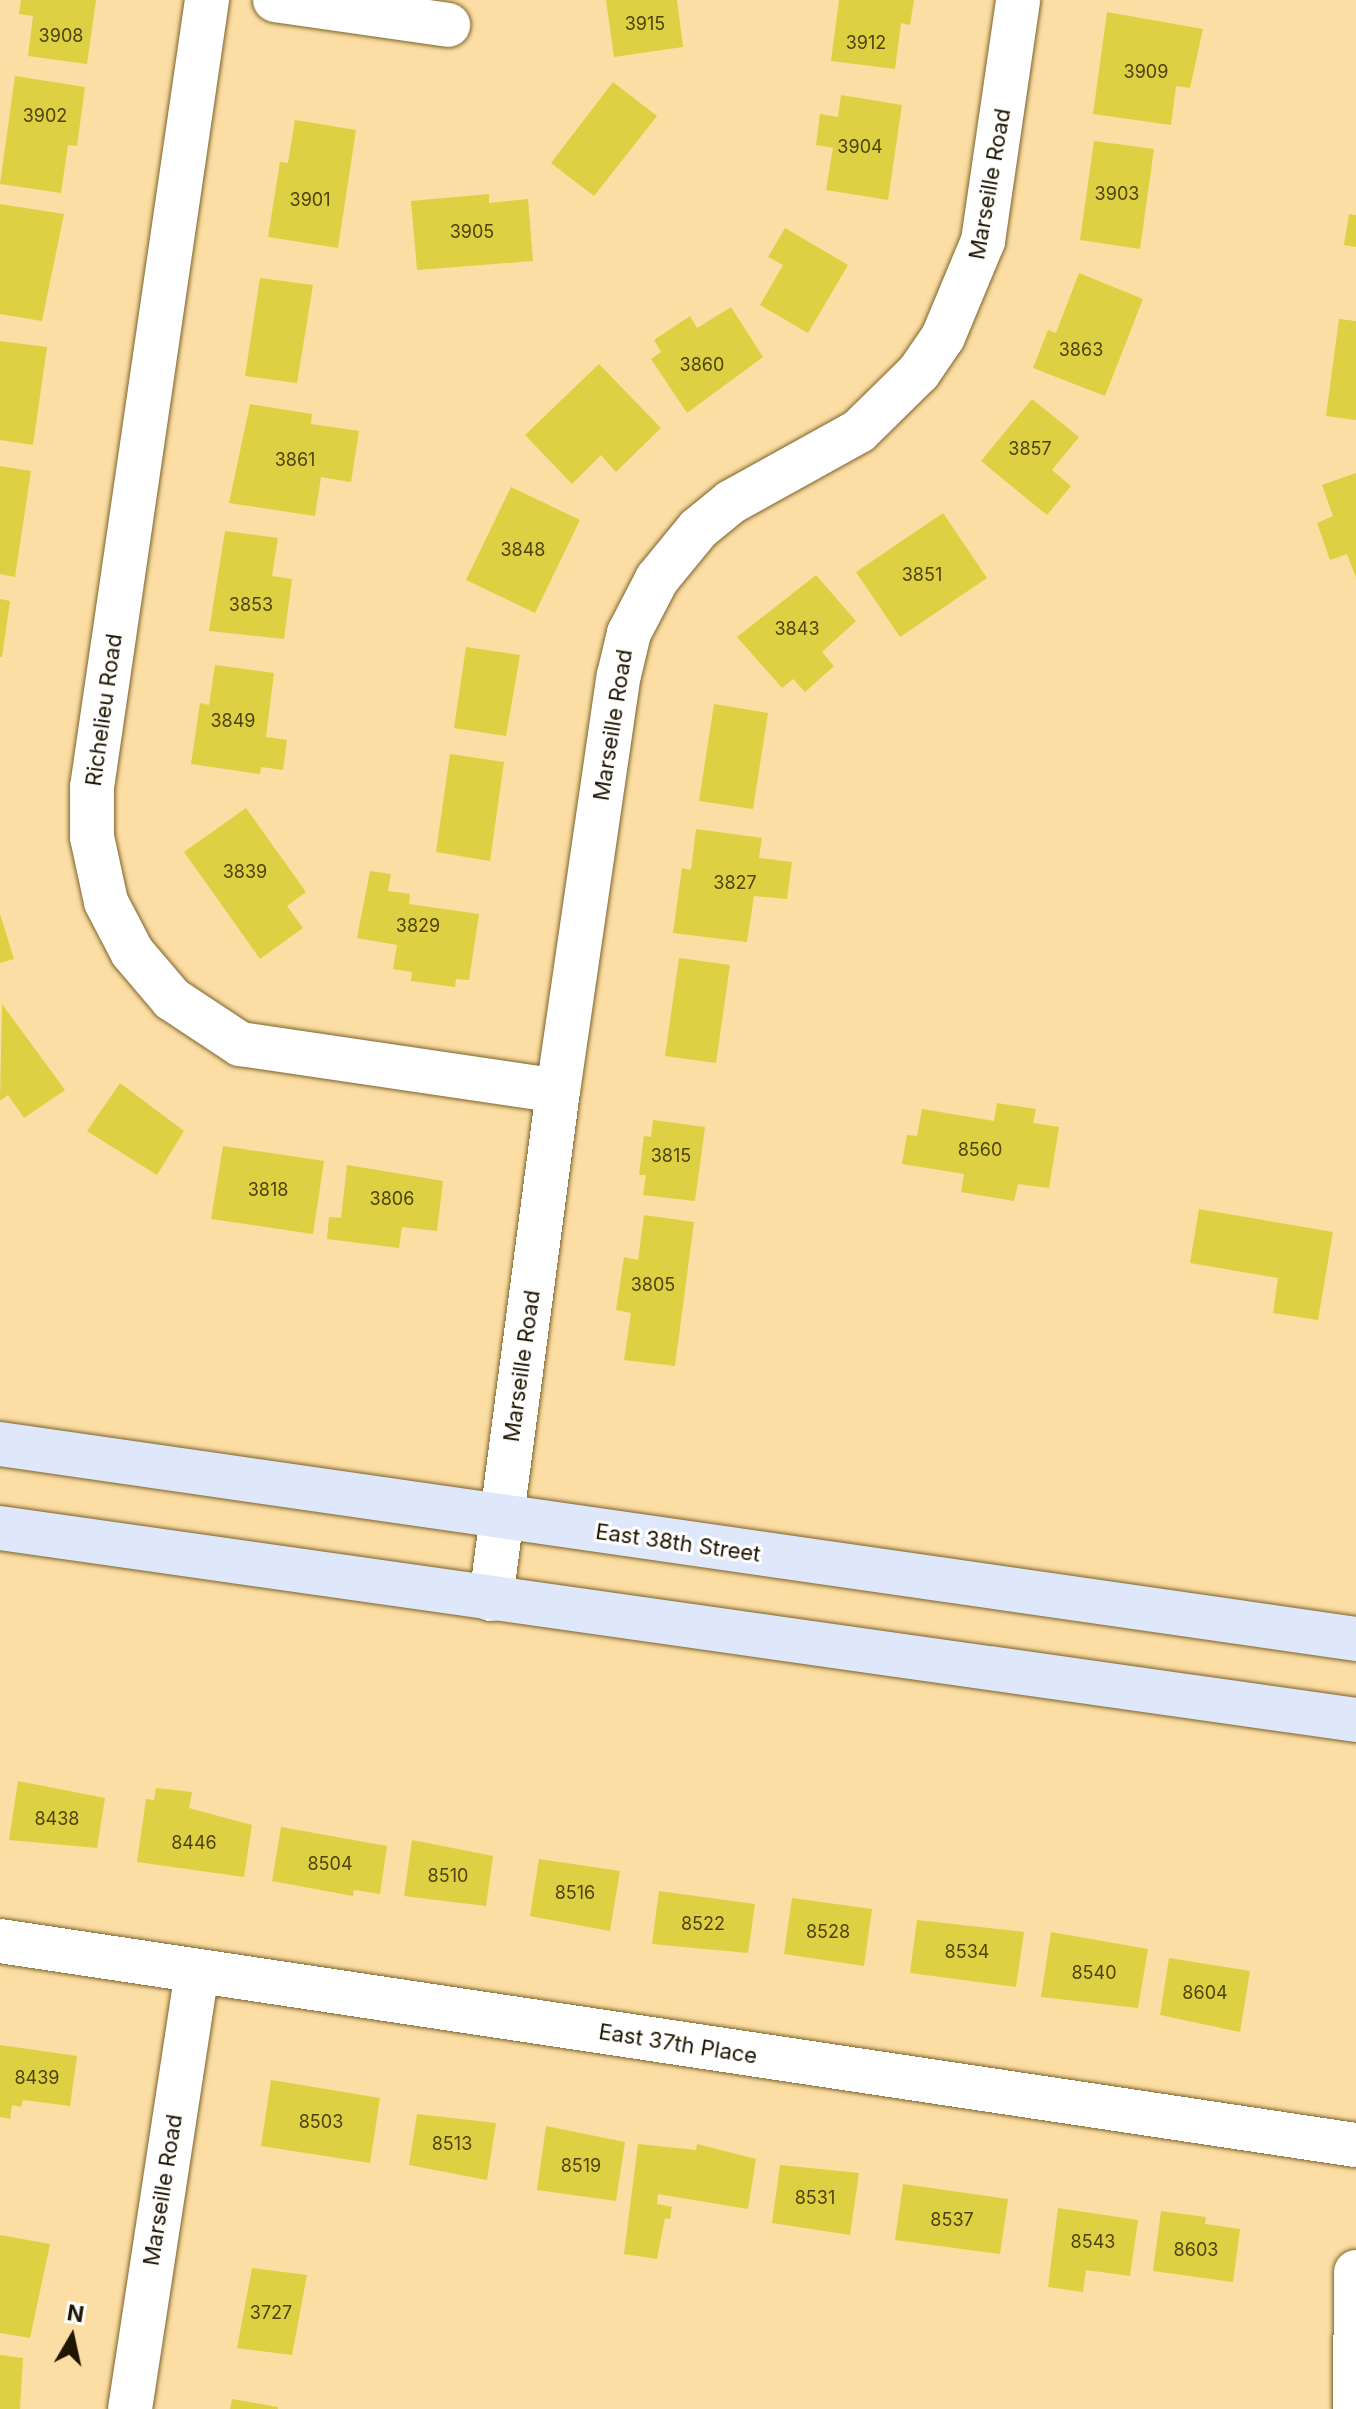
<!DOCTYPE html>
<style>
body{margin:0}
#map{position:relative;width:1356px;height:2409px;overflow:hidden;background:#fcdea4;font-family:Inter,sans-serif}
div>[style]{position:absolute}
.building>*{inset:0;background:#ddd042}
.roads{filter:drop-shadow(0 0 2px #7c622a) drop-shadow(0 0 2px #7c622a)}
.street>*{height:44px;margin:-22px;padding:0 22px;transform-origin:22px;border-radius:22px;background:#fff}
.secondary>*{height:44px;margin:-22px;padding:0 22px;transform-origin:22px;border-radius:22px;background:#dfe8fb}
span{translate:-50% -50%;white-space:nowrap;text-align:center;line-height:1.15;-webkit-text-stroke:6px #fff;paint-order:stroke}
.number-label{font-size:18px;color:#4f4411}
.number-label span{-webkit-text-stroke-width:0}
.street-label{font-size:22px;color:#201501}
.north{position:absolute;left:32px;top:2297px;width:80px;height:80px;-webkit-text-stroke:6px #fff;paint-order:stroke;rotate:9deg;font-size:22px;font-weight:700;line-height:32px;text-align:center;color:#201501}
.north::after{content:'';display:block;margin:auto;width:28px;height:36px;background:#201501;clip-path:polygon(50% 0,100% 100%,50% 72%,0 100%)}
</style>
<div id="map">
<div class="building">
<i style="clip-path:polygon(21px 0,96px 0,87px 64px,28px 56px,33px 16px,19px 14px)"></i>
<i style="clip-path:polygon(606px 0,677px 0,683px 47px,614px 57px)"></i>
<i style="clip-path:polygon(839px 0,914px 0,910px 25px,901px 23px,895px 69px,831px 61px)"></i>
<i style="clip-path:polygon(1107px 12px,1203px 29px,1190px 88px,1176px 86px,1171px 125px,1093px 114px)"></i>
<i style="clip-path:polygon(15px 76px,85px 87px,77px 146px,68px 145px,61px 193px,0 184px)"></i>
<i style="clip-path:polygon(613px 82px,657px 116px,594px 196px,551px 163px)"></i>
<i style="clip-path:polygon(841px 95px,902px 105px,888px 200px,826px 190px,833px 148px,816px 145px,820px 114px,838px 117px)"></i>
<i style="clip-path:polygon(295px 120px,356px 130px,338px 248px,268px 237px,280px 162px,288px 163px)"></i>
<i style="clip-path:polygon(1094px 141px,1154px 149px,1140px 249px,1080px 240px)"></i>
<i style="clip-path:polygon(489px 194px,489px 203px,528px 199px,533px 261px,417px 270px,411px 201px)"></i>
<i style="clip-path:polygon(0 204px,64px 214px,42px 321px,0 314px)"></i>
<i style="clip-path:polygon(1349px 214px,1356px 215px,1356px 247px,1344px 245px)"></i>
<i style="clip-path:polygon(785px 228px,848px 265px,808px 333px,760px 305px,783px 265px,768px 257px)"></i>
<i style="clip-path:polygon(1079px 273px,1143px 299px,1105px 396px,1033px 368px,1048px 330px,1056px 333px)"></i>
<i style="clip-path:polygon(260px 278px,313px 285px,297px 383px,245px 376px)"></i>
<i style="clip-path:polygon(731px 307px,763px 357px,687px 413px,651px 359px,661px 352px,654px 340px,690px 316px,697px 328px)"></i>
<i style="clip-path:polygon(1339px 319px,1356px 321px,1356px 420px,1326px 416px)"></i>
<i style="clip-path:polygon(0 341px,47px 347px,33px 445px,0 440px)"></i>
<i style="clip-path:polygon(599px 364px,661px 428px,616px 472px,601px 455px,572px 484px,525px 435px)"></i>
<i style="clip-path:polygon(1032px 399px,1079px 437px,1052px 470px,1071px 486px,1047px 515px,981px 461px)"></i>
<i style="clip-path:polygon(250px 404px,312px 414px,311px 424px,359px 431px,351px 482px,321px 477px,315px 516px,229px 503px)"></i>
<i style="clip-path:polygon(0 466px,31px 471px,15px 577px,0 574px)"></i>
<i style="clip-path:polygon(1356px 473px,1356px 578px,1347px 554px,1330px 560px,1317px 523px,1333px 516px,1322px 485px)"></i>
<i style="clip-path:polygon(511px 487px,580px 520px,535px 613px,466px 580px)"></i>
<i style="clip-path:polygon(943px 513px,987px 578px,900px 637px,856px 572px)"></i>
<i style="clip-path:polygon(225px 531px,278px 538px,272px 576px,292px 579px,284px 639px,209px 631px)"></i>
<i style="clip-path:polygon(816px 575px,856px 621px,822px 652px,834px 666px,805px 692px,793px 679px,782px 688px,737px 637px)"></i>
<i style="clip-path:polygon(0 599px,10px 601px,2px 657px,0 657px)"></i>
<i style="clip-path:polygon(466px 647px,520px 655px,506px 736px,454px 728px)"></i>
<i style="clip-path:polygon(215px 665px,274px 673px,266px 737px,287px 740px,283px 770px,261px 767px,260px 774px,191px 764px,200px 703px,209px 705px)"></i>
<i style="clip-path:polygon(714px 704px,768px 713px,753px 809px,699px 801px)"></i>
<i style="clip-path:polygon(450px 754px,504px 762px,490px 861px,436px 852px)"></i>
<i style="clip-path:polygon(246px 808px,306px 892px,287px 906px,303px 928px,260px 959px,184px 852px)"></i>
<i style="clip-path:polygon(696px 829px,762px 838px,759px 858px,792px 862px,787px 899px,754px 896px,747px 942px,673px 933px,682px 868px,691px 870px)"></i>
<i style="clip-path:polygon(370px 871px,391px 874px,388px 891px,410px 894px,409px 904px,479px 914px,469px 980px,456px 979px,455px 987px,411px 981px,412px 972px,393px 969px,397px 945px,357px 938px)"></i>
<i style="clip-path:polygon(0 914px,14px 959px,0 963px)"></i>
<i style="clip-path:polygon(679px 958px,730px 965px,716px 1063px,665px 1056px)"></i>
<i style="clip-path:polygon(2px 1004px,65px 1090px,24px 1118px,8px 1095px,0 1101px)"></i>
<i style="clip-path:polygon(120px 1083px,184px 1131px,157px 1175px,87px 1131px)"></i>
<i style="clip-path:polygon(997px 1103px,1036px 1109px,1033px 1123px,1059px 1127px,1049px 1188px,1018px 1184px,1014px 1201px,961px 1192px,964px 1174px,902px 1164px,907px 1135px,917px 1136px,922px 1109px,994px 1121px)"></i>
<i style="clip-path:polygon(653px 1120px,705px 1127px,695px 1201px,643px 1195px,646px 1175px,639px 1175px,644px 1136px,651px 1137px)"></i>
<i style="clip-path:polygon(223px 1146px,324px 1161px,313px 1234px,211px 1219px)"></i>
<i style="clip-path:polygon(347px 1165px,443px 1181px,437px 1231px,402px 1227px,399px 1248px,327px 1239px,329px 1217px,341px 1218px)"></i>
<i style="clip-path:polygon(1199px 1209px,1333px 1232px,1318px 1320px,1273px 1313px,1278px 1278px,1190px 1263px)"></i>
<i style="clip-path:polygon(644px 1215px,694px 1222px,675px 1366px,624px 1360px,631px 1313px,616px 1310px,624px 1257px,638px 1260px)"></i>
<i style="clip-path:polygon(18px 1781px,105px 1798px,97px 1848px,9px 1840px)"></i>
<i style="clip-path:polygon(156px 1788px,192px 1792px,189px 1808px,252px 1825px,244px 1877px,137px 1862px,146px 1799px,154px 1800px)"></i>
<i style="clip-path:polygon(281px 1827px,387px 1846px,380px 1894px,354px 1890px,353px 1896px,272px 1881px)"></i>
<i style="clip-path:polygon(412px 1840px,493px 1856px,486px 1906px,404px 1896px)"></i>
<i style="clip-path:polygon(539px 1859px,620px 1871px,610px 1931px,530px 1916px)"></i>
<i style="clip-path:polygon(659px 1891px,755px 1904px,748px 1953px,652px 1944px)"></i>
<i style="clip-path:polygon(792px 1898px,872px 1909px,864px 1966px,784px 1954px)"></i>
<i style="clip-path:polygon(917px 1920px,1024px 1932px,1016px 1987px,910px 1973px)"></i>
<i style="clip-path:polygon(1051px 1932px,1148px 1949px,1138px 2008px,1041px 1997px)"></i>
<i style="clip-path:polygon(1169px 1958px,1250px 1971px,1240px 2032px,1160px 2015px)"></i>
<i style="clip-path:polygon(0 2045px,77px 2056px,70px 2106px,23px 2100px,21px 2107px,12px 2105px,10px 2119px,0 2117px)"></i>
<i style="clip-path:polygon(271px 2080px,380px 2098px,370px 2163px,261px 2146px)"></i>
<i style="clip-path:polygon(417px 2114px,496px 2123px,487px 2180px,409px 2165px)"></i>
<i style="clip-path:polygon(546px 2126px,625px 2142px,616px 2201px,537px 2190px)"></i>
<i style="clip-path:polygon(638px 2144px,696px 2150px,697px 2144px,756px 2159px,748px 2209px,658px 2194px,657px 2204px,672px 2207px,670px 2219px,665px 2218px,657px 2259px,624px 2254px)"></i>
<i style="clip-path:polygon(780px 2165px,859px 2173px,850px 2235px,772px 2223px)"></i>
<i style="clip-path:polygon(903px 2184px,1008px 2199px,1000px 2254px,895px 2240px)"></i>
<i style="clip-path:polygon(1058px 2208px,1138px 2220px,1130px 2276px,1086px 2270px,1083px 2292px,1048px 2287px)"></i>
<i style="clip-path:polygon(1161px 2211px,1206px 2217px,1205px 2224px,1240px 2229px,1233px 2282px,1153px 2271px)"></i>
<i style="clip-path:polygon(0 2235px,50px 2244px,30px 2338px,0 2333px)"></i>
<i style="clip-path:polygon(252px 2268px,307px 2275px,292px 2355px,237px 2348px)"></i>
<i style="clip-path:polygon(0 2355px,23px 2358px,20px 2409px,0 2409px)"></i>
<i style="clip-path:polygon(232px 2399px,278px 2407px,278px 2409px,230px 2409px)"></i>
</div>
<div class="roads">
<div class="street">
<i style="left:207px;top:0;width:795px;rotate:98.31deg"></i>
<i style="left:92px;top:787px;width:50px;rotate:90deg"></i>
<i style="left:92px;top:837px;width:66px;rotate:77.8deg"></i>
<i style="left:106px;top:902px;width:56px;rotate:62.5deg"></i>
<i style="left:132px;top:952px;width:62px;rotate:49.6deg"></i>
<i style="left:172px;top:999px;width:82px;rotate:33.5deg"></i>
<i style="left:240px;top:1044px;width:321px;rotate:8.4deg"></i>
<i style="left:275px;top:0;width:175px;rotate:8.2deg"></i>
<i style="left:491px;top:1599px;width:512px;rotate:-82.49deg"></i>
<i style="left:558px;top:1091px;width:420px;rotate:-81.7deg"></i>
<i style="left:619px;top:675px;width:43px;rotate:-76.6deg"></i>
<i style="left:629px;top:633px;width:61px;rotate:-62.6deg"></i>
<i style="left:657px;top:579px;width:65px;rotate:-50.6deg"></i>
<i style="left:698px;top:529px;width:43px;rotate:-39.3deg"></i>
<i style="left:731px;top:502px;width:146px;rotate:-29deg"></i>
<i style="left:859px;top:431px;width:84px;rotate:-44.5deg"></i>
<i style="left:919px;top:372px;width:42px;rotate:-55.6deg"></i>
<i style="left:943px;top:337px;width:104px;rotate:-67.4deg"></i>
<i style="left:983px;top:241px;width:244px;rotate:-81.7deg"></i>
<i style="left:0;top:1941px;width:1371px;rotate:8.56deg"></i>
<i style="left:130px;top:2409px;width:442px;rotate:-81.3deg"></i>
<i style="left:1355px;top:2409px;width:137px;rotate:-89.6deg"></i>
</div>
<div class="secondary">
<i style="left:0;top:1444px;width:1370px;rotate:8.18deg"></i>
<i style="left:0;top:1528px;width:1370px;rotate:8.06deg"></i>
</div>
</div>
<div class="number-label">
<span style="left:645px;top:24px">3915</span>
<span style="left:61px;top:36px">3908</span>
<span style="left:866px;top:43px">3912</span>
<span style="left:1146px;top:72px">3909</span>
<span style="left:45px;top:116px">3902</span>
<span style="left:860px;top:147px">3904</span>
<span style="left:1117px;top:194px">3903</span>
<span style="left:310px;top:200px">3901</span>
<span style="left:472px;top:232px">3905</span>
<span style="left:1081px;top:350px">3863</span>
<span style="left:702px;top:365px">3860</span>
<span style="left:1030px;top:449px">3857</span>
<span style="left:295px;top:460px">3861</span>
<span style="left:523px;top:550px">3848</span>
<span style="left:922px;top:575px">3851</span>
<span style="left:251px;top:605px">3853</span>
<span style="left:797px;top:629px">3843</span>
<span style="left:233px;top:721px">3849</span>
<span style="left:245px;top:872px">3839</span>
<span style="left:735px;top:883px">3827</span>
<span style="left:418px;top:926px">3829</span>
<span style="left:980px;top:1150px">8560</span>
<span style="left:671px;top:1156px">3815</span>
<span style="left:268px;top:1190px">3818</span>
<span style="left:392px;top:1199px">3806</span>
<span style="left:653px;top:1285px">3805</span>
<span style="left:57px;top:1819px">8438</span>
<span style="left:194px;top:1843px">8446</span>
<span style="left:330px;top:1864px">8504</span>
<span style="left:448px;top:1876px">8510</span>
<span style="left:575px;top:1893px">8516</span>
<span style="left:703px;top:1924px">8522</span>
<span style="left:828px;top:1932px">8528</span>
<span style="left:967px;top:1952px">8534</span>
<span style="left:1094px;top:1973px">8540</span>
<span style="left:1205px;top:1993px">8604</span>
<span style="left:37px;top:2078px">8439</span>
<span style="left:321px;top:2122px">8503</span>
<span style="left:452px;top:2144px">8513</span>
<span style="left:581px;top:2166px">8519</span>
<span style="left:815px;top:2198px">8531</span>
<span style="left:952px;top:2220px">8537</span>
<span style="left:1093px;top:2242px">8543</span>
<span style="left:1196px;top:2250px">8603</span>
<span style="left:271px;top:2313px">3727</span>
</div>
<div class="street-label">
<span style="left:990px;top:184px;rotate:-80deg">Marseille Road</span>
<span style="left:104px;top:710px;rotate:-82deg">Richelieu Road</span>
<span style="left:613px;top:725px;rotate:-81deg">Marseille Road</span>
<span style="left:522px;top:1366px;rotate:-82deg">Marseille Road</span>
<span style="left:678px;top:1543px;rotate:8deg">East 38th Street</span>
<span style="left:678px;top:2044px;rotate:9deg">East 37th Place</span>
<span style="left:163px;top:2190px;rotate:-81deg">Marseille Road</span>
</div>
<div class="north">N</div>
</div>
